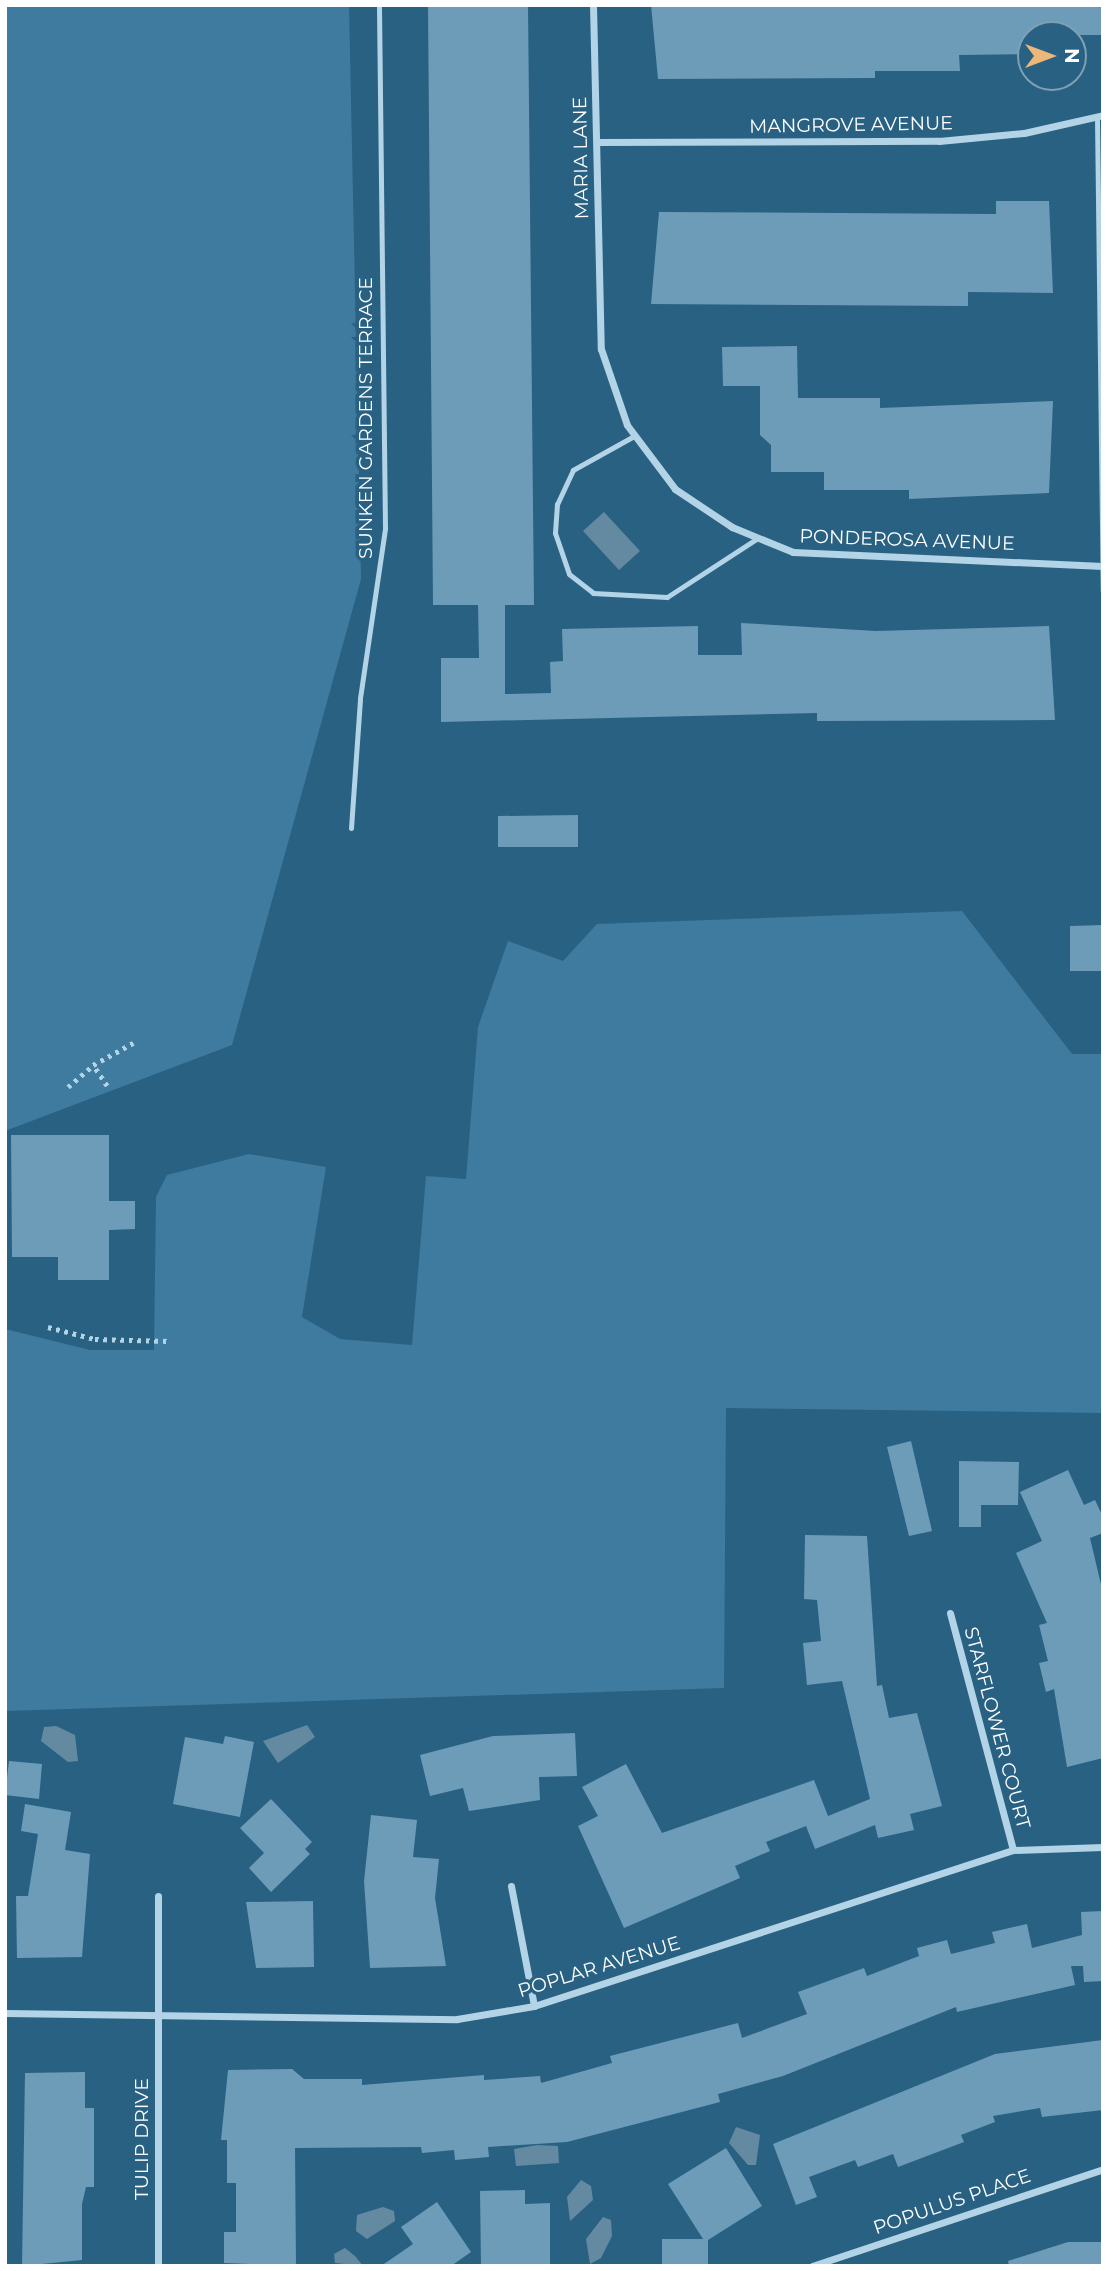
<!DOCTYPE html>
<style>
body{margin:0}
#map{position:relative;width:1108px;height:2271px;overflow:hidden;background:#296183;font-family:Montserrat,sans-serif}
div>[style]{position:absolute}
.green>*{inset:0;background:#3e7b9f}
.water>*{inset:0;background:#648aa1}
.building>*{inset:0;background:#6d9cb8}
.path>*{height:4.5px;margin-top:-2.25px;transform-origin:0;background:repeating-linear-gradient(90deg,#b3d3e6 0 3.5px,transparent 0 8.5px)}
.lane>*{height:5px;margin:-2.5px;padding:0 2.5px;transform-origin:2.5px;border-radius:2.5px;background:#b3d3e6}
.street>*{height:7px;margin:-3.5px;padding:0 3.5px;transform-origin:3.5px;border-radius:3.5px;background:#b3d3e6}
span{translate:-50% -50%;white-space:nowrap;text-align:center;line-height:1.15;-webkit-text-stroke:7px #296183;paint-order:stroke}
.street-label{font-size:19px;color:#fff}
.frame{position:absolute;inset:0;border:7px solid #fff;pointer-events:none}
.north{position:absolute;left:1017px;top:21px;width:70px;height:70px;box-sizing:border-box;background:#296183;border:2px solid #7fa0b5;border-radius:50%;rotate:90deg;font-size:19px;font-weight:700;line-height:28px;text-align:center;color:#fff}
.north::after{content:'';display:block;margin:auto;width:24px;height:32px;background:#edb77a;clip-path:polygon(50% 0,100% 100%,50% 72%,0 100%)}
</style>
<div id="map">
<div class="green">
<i style="clip-path:polygon(5px 5px,349px 5px,361px 579px,232px 1045px,5px 1131px)"></i>
<i style="clip-path:polygon(962px 911px,1072px 1054px,1103px 1054px,1103px 1413px,726px 1408px,724px 1688px,5px 1711px,5px 1329px,90px 1350px,154px 1350px,156px 1197px,167px 1175px,249px 1154px,326px 1167px,302px 1317px,340px 1339px,412px 1345px,426px 1176px,466px 1179px,478px 1027px,508px 941px,563px 961px,597px 924px)"></i>
</div>
<div class="water">
<i style="clip-path:polygon(604px 512px,640px 551px,619px 570px,583px 531px)"></i>
<i style="clip-path:polygon(307px 1725px,315px 1737px,278px 1763px,263px 1741px)"></i>
<i style="clip-path:polygon(56px 1726px,75px 1735px,78px 1761px,68px 1762px,41px 1741px,44px 1727px)"></i>
<i style="clip-path:polygon(736px 2127px,760px 2135px,756px 2165px,748px 2165px,729px 2143px)"></i>
<i style="clip-path:polygon(537px 2145px,558px 2146px,559px 2163px,516px 2166px,514px 2149px)"></i>
<i style="clip-path:polygon(581px 2180px,591px 2186px,593px 2200px,570px 2221px,567px 2197px)"></i>
<i style="clip-path:polygon(383px 2207px,394px 2211px,395px 2221px,367px 2239px,356px 2231px,357px 2215px)"></i>
<i style="clip-path:polygon(603px 2217px,611px 2220px,612px 2236px,601px 2258px,590px 2264px,586px 2239px)"></i>
<i style="clip-path:polygon(345px 2248px,355px 2256px,363px 2266px,335px 2263px,334px 2254px)"></i>
</div>
<div class="building">
<i style="clip-path:polygon(428px 5px,528px 5px,534px 605px,505px 605px,505px 694px,551px 693px,550px 662px,563px 661px,562px 629px,698px 626px,698px 655px,742px 655px,741px 623px,876px 631px,1049px 626px,1055px 720px,817px 721px,817px 713px,441px 722px,441px 658px,479px 658px,478px 605px,433px 605px)"></i>
<i style="clip-path:polygon(651px 5px,1103px 5px,1103px 35px,1031px 35px,1031px 54px,959px 55px,960px 71px,875px 71px,875px 78px,658px 79px)"></i>
<i style="clip-path:polygon(996px 201px,1049px 201px,1053px 293px,968px 292px,968px 306px,651px 304px,659px 212px,996px 214px)"></i>
<i style="clip-path:polygon(797px 346px,798px 398px,880px 398px,880px 408px,1053px 401px,1049px 493px,909px 499px,909px 490px,824px 490px,824px 472px,771px 472px,771px 445px,760px 435px,760px 386px,723px 386px,722px 347px)"></i>
<i style="clip-path:polygon(578px 815px,578px 847px,498px 847px,498px 816px)"></i>
<i style="clip-path:polygon(1103px 925px,1103px 971px,1070px 971px,1070px 926px)"></i>
<i style="clip-path:polygon(11px 1135px,109px 1135px,109px 1201px,135px 1201px,135px 1229px,109px 1230px,109px 1280px,58px 1280px,58px 1257px,12px 1257px)"></i>
<i style="clip-path:polygon(911px 1441px,932px 1531px,909px 1536px,887px 1447px)"></i>
<i style="clip-path:polygon(959px 1461px,1019px 1462px,1018px 1505px,981px 1505px,981px 1527px,959px 1527px)"></i>
<i style="clip-path:polygon(1068px 1470px,1084px 1505px,1095px 1500px,1103px 1517px,1103px 1533px,1090px 1538px,1103px 1593px,1103px 1758px,1067px 1767px,1054px 1689px,1046px 1692px,1039px 1663px,1048px 1661px,1039px 1625px,1047px 1623px,1016px 1553px,1042px 1541px,1020px 1492px)"></i>
<i style="clip-path:polygon(805px 1535px,867px 1536px,877px 1686px,882px 1685px,889px 1718px,917px 1713px,942px 1806px,910px 1814px,914px 1830px,878px 1838px,875px 1825px,815px 1849px,806px 1826px,766px 1842px,770px 1851px,735px 1866px,740px 1878px,624px 1928px,578px 1826px,598px 1816px,582px 1787px,626px 1764px,662px 1833px,814px 1780px,828px 1816px,870px 1799px,842px 1681px,807px 1685px,803px 1643px,821px 1641px,817px 1600px,804px 1599px)"></i>
<i style="clip-path:polygon(575px 1733px,577px 1776px,539px 1777px,540px 1800px,469px 1811px,463px 1788px,430px 1796px,420px 1755px,493px 1736px)"></i>
<i style="clip-path:polygon(225px 1736px,254px 1742px,240px 1817px,173px 1804px,185px 1737px,223px 1744px)"></i>
<i style="clip-path:polygon(9px 1761px,42px 1764px,39px 1799px,5px 1795px)"></i>
<i style="clip-path:polygon(271px 1799px,312px 1842px,305px 1849px,310px 1854px,271px 1892px,249px 1868px,264px 1853px,240px 1828px)"></i>
<i style="clip-path:polygon(25px 1804px,71px 1812px,65px 1850px,90px 1854px,82px 1957px,17px 1958px,16px 1896px,28px 1896px,38px 1834px,21px 1831px)"></i>
<i style="clip-path:polygon(371px 1815px,417px 1820px,413px 1857px,439px 1859px,435px 1898px,446px 1966px,370px 1968px,364px 1881px)"></i>
<i style="clip-path:polygon(313px 1901px,314px 1967px,256px 1968px,246px 1902px)"></i>
<i style="clip-path:polygon(1103px 1911px,1103px 1981px,1084px 1982px,1083px 1966px,1071px 1966px,1075px 1985px,957px 2012px,956px 2007px,783px 2076px,718px 2094px,720px 2102px,567px 2142px,488px 2147px,489px 2157px,455px 2160px,454px 2150px,422px 2153px,421px 2147px,295px 2148px,296px 2266px,224px 2263px,224px 2232px,236px 2232px,236px 2183px,227px 2183px,227px 2140px,221px 2140px,228px 2070px,292px 2069px,304px 2079px,362px 2079px,362px 2085px,484px 2075px,484px 2080px,540px 2076px,541px 2083px,612px 2063px,610px 2056px,738px 2023px,742px 2038px,807px 2014px,798px 1992px,864px 1968px,867px 1976px,919px 1956px,917px 1948px,947px 1940px,951px 1954px,995px 1943px,992px 1932px,1027px 1924px,1032px 1948px,1082px 1935px,1081px 1912px)"></i>
<i style="clip-path:polygon(1103px 2040px,1103px 2110px,1042px 2117px,1040px 2108px,993px 2116px,995px 2122px,961px 2135px,964px 2142px,898px 2167px,893px 2154px,858px 2167px,855px 2160px,809px 2177px,817px 2197px,796px 2205px,773px 2144px,995px 2054px)"></i>
<i style="clip-path:polygon(85px 2072px,85px 2108px,94px 2108px,94px 2187px,86px 2187px,82px 2204px,82px 2260px,22px 2266px,25px 2073px)"></i>
<i style="clip-path:polygon(726px 2148px,762px 2206px,708px 2240px,708px 2266px,662px 2266px,662px 2239px,703px 2239px,668px 2184px)"></i>
<i style="clip-path:polygon(525px 2190px,525px 2204px,550px 2203px,550px 2266px,481px 2266px,480px 2191px)"></i>
<i style="clip-path:polygon(437px 2202px,471px 2252px,451px 2266px,381px 2266px,413px 2244px,401px 2227px)"></i>
<i style="clip-path:polygon(1068px 2242px,1102px 2242px,1102px 2266px,1009px 2266px,1008px 2261px)"></i>
</div>
<div class="path">
<i style="left:107px;top:1086px;width:25px;rotate:-124deg"></i>
<i style="left:93px;top:1065px;width:46px;rotate:-28.8deg"></i>
<i style="left:68px;top:1087px;width:33px;rotate:-41deg"></i>
<i style="left:48px;top:1327px;width:49px;rotate:14.3deg"></i>
<i style="left:95px;top:1339px;width:73px;rotate:1.6deg"></i>
</div>
<div class="lane">
<i style="left:1097px;top:118px;width:473px;rotate:89.3deg"></i>
<i style="left:634px;top:436px;width:70px;rotate:150.9deg"></i>
<i style="left:573px;top:470px;width:38px;rotate:115deg"></i>
<i style="left:557px;top:504px;width:29px;rotate:94deg"></i>
<i style="left:555px;top:533px;width:43px;rotate:71.1deg"></i>
<i style="left:569px;top:574px;width:31px;rotate:38deg"></i>
<i style="left:593px;top:593px;width:74px;rotate:3.1deg"></i>
<i style="left:667px;top:597px;width:108px;rotate:-33deg"></i>
<i style="left:351px;top:828px;width:130px;rotate:-86deg"></i>
<i style="left:360px;top:698px;width:172px;rotate:-81.6deg"></i>
<i style="left:385px;top:528px;width:523px;rotate:-90.66deg"></i>
</div>
<div class="street">
<i style="left:593px;top:5px;width:344px;rotate:88.7deg"></i>
<i style="left:601px;top:349px;width:80px;rotate:71.1deg"></i>
<i style="left:627px;top:425px;width:80px;rotate:53.1deg"></i>
<i style="left:675px;top:489px;width:69px;rotate:33.7deg"></i>
<i style="left:732px;top:527px;width:66px;rotate:22.3deg"></i>
<i style="left:793px;top:552px;width:310px;rotate:2.6deg"></i>
<i style="left:597px;top:142px;width:342px;rotate:-0.2deg"></i>
<i style="left:939px;top:141px;width:85px;rotate:-5.4deg"></i>
<i style="left:1024px;top:133px;width:81px;rotate:-12.8deg"></i>
<i style="left:950px;top:1613px;width:245px;rotate:75.1deg"></i>
<i style="left:511px;top:1886px;width:122px;rotate:79.1deg"></i>
<i style="left:5px;top:2013px;width:452px;rotate:0.8deg"></i>
<i style="left:457px;top:2019px;width:78px;rotate:-9.6deg"></i>
<i style="left:534px;top:2006px;width:504px;rotate:-18.04deg"></i>
<i style="left:1013px;top:1850px;width:90px;rotate:-1.9deg"></i>
<i style="left:158px;top:2266px;width:370px;rotate:-90deg"></i>
<i style="left:812px;top:2266px;width:307px;rotate:-18.4deg"></i>
</div>
<div class="street-label">
<span style="left:851px;top:125px;rotate:-1deg">MANGROVE AVENUE</span>
<span style="left:581px;top:158px;rotate:-91deg">MARIA LANE</span>
<span style="left:366px;top:418px;rotate:-90deg">SUNKEN GARDENS TERRACE</span>
<span style="left:907px;top:540px;rotate:2deg">PONDEROSA AVENUE</span>
<span style="left:997px;top:1728px;rotate:75deg">STARFLOWER COURT</span>
<span style="left:599px;top:1967px;rotate:-17deg">POPLAR AVENUE</span>
<span style="left:142px;top:2139px;rotate:-90deg">TULIP DRIVE</span>
<span style="left:952px;top:2202px;rotate:-19deg">POPULUS PLACE</span>
</div>
<div class="frame"></div>
<div class="north">N</div>
</div>
